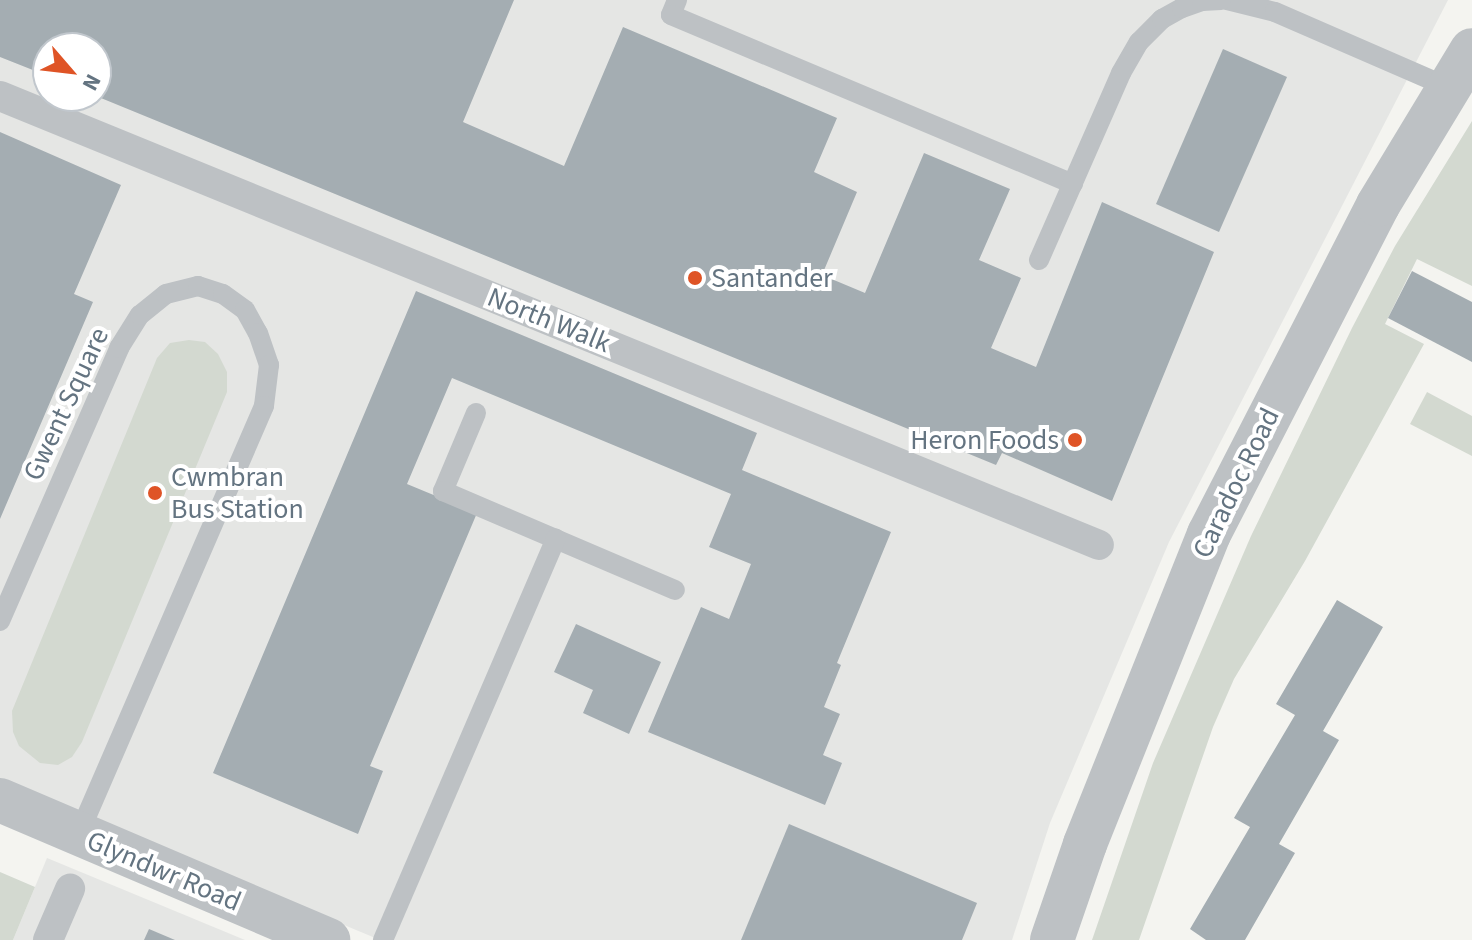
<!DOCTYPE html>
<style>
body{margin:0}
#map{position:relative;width:1472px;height:940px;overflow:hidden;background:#f4f4f0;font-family:"Source Sans 3",sans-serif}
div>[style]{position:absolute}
.built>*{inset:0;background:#e5e6e4}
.green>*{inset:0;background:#d3d9d0}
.building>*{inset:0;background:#a4adb2}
.service>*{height:20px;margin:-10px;padding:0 10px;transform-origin:10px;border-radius:10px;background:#bdc1c4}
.pedestrian>*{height:30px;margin:-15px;padding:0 15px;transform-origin:15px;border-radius:15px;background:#bdc1c4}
.tertiary>*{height:44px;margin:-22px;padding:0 22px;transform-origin:22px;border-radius:22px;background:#bdc1c4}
.dots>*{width:22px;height:22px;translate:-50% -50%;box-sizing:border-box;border:4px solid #fff;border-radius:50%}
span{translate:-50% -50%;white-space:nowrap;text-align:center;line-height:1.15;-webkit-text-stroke:8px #fff;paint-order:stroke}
.poi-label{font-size:28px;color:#647481}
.left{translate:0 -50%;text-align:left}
.right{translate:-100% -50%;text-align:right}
.street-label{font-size:28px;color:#647481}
.north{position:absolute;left:32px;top:32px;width:80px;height:80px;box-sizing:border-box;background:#fff;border:2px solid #c1c7cd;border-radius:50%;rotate:118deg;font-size:22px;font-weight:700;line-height:32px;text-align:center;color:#647481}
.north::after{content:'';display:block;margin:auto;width:28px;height:36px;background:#df5426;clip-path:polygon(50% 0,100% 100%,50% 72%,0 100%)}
</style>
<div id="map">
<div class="built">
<i style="clip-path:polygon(evenodd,0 0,1448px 0,1169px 542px,1050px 823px,1012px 940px,380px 940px,0 781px,0 0,48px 48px,96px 48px,96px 96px,48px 96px,48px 48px)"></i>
<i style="clip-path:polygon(47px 858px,245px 940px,13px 940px)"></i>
</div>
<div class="green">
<i style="clip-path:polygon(1472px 121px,1472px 286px,1417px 259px,1385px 324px,1424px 344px,1305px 561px,1234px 679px,1213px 727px,1139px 940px,1092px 940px,1153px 763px,1251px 536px,1352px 328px,1395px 246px)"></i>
<i style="clip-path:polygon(189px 340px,205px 342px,218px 354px,227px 372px,227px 392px,82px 742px,72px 757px,58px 765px,40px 763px,19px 746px,13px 732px,12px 711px,157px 358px,170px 343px)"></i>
<i style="clip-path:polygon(1427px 392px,1472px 416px,1472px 456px,1410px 424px)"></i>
<i style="clip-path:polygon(0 872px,35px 887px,13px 940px,0 940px)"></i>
</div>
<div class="building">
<i style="clip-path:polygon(0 0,514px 0,463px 122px,564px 166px,623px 27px,837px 118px,814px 172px,857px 192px,822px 275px,865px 293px,924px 153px,1010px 189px,979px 260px,1021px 278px,991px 348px,1036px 367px,1102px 202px,1214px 252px,1112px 501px,1002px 453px,996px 465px,96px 96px,96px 48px,48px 48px,48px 76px,0 57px)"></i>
<i style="clip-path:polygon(1223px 49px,1287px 77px,1219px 232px,1156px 204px)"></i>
<i style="clip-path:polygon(0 132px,121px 185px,74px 294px,93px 302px,0 519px)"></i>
<i style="clip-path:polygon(1412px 271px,1472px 302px,1472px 362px,1388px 318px)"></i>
<i style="clip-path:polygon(416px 291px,757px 433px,742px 470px,891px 532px,837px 663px,841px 665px,824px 707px,840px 714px,823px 755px,842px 763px,825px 805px,648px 732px,701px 607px,729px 619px,751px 564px,709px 547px,731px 494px,452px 378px,407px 484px,477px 513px,370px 766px,383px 771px,358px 834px,213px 773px)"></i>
<i style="clip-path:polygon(1337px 600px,1383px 627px,1323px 731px,1339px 740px,1279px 844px,1295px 853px,1245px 940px,1206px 940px,1190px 929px,1250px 827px,1234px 818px,1295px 715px,1276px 704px)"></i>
<i style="clip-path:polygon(576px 624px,661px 662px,629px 734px,583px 713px,593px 690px,554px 672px)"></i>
<i style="clip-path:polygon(789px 824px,977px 903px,962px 940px,741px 940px)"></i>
<i style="clip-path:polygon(149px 929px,175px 940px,144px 940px)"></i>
</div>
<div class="service">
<i style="left:677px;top:0;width:16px;rotate:112deg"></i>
<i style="left:671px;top:15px;width:436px;rotate:22.8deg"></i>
<i style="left:1227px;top:0;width:49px;rotate:14deg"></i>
<i style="left:1275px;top:12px;width:191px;rotate:23.5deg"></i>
<i style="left:1039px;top:260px;width:204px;rotate:-66.3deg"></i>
<i style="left:1121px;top:73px;width:36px;rotate:-60deg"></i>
<i style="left:1139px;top:42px;width:33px;rotate:-45deg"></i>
<i style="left:1162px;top:19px;width:23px;rotate:-29deg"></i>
<i style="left:1182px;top:8px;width:21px;rotate:-19deg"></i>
<i style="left:1202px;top:1px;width:19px;rotate:-3deg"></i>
<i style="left:476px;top:413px;width:85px;rotate:112.9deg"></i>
<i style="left:443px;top:491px;width:252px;rotate:23.1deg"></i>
<i style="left:0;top:621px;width:298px;rotate:-66.4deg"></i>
<i style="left:119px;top:348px;width:39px;rotate:-58deg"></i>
<i style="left:140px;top:315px;width:33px;rotate:-39deg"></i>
<i style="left:166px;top:294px;width:33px;rotate:-14deg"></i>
<i style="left:198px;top:286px;width:26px;rotate:18deg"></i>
<i style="left:223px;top:294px;width:27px;rotate:36deg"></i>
<i style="left:245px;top:310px;width:26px;rotate:61deg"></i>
<i style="left:258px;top:333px;width:34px;rotate:71deg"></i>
<i style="left:269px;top:365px;width:41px;rotate:97deg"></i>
<i style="left:264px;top:406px;width:468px;rotate:113.4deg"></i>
<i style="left:383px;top:940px;width:437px;rotate:-66.7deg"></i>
</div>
<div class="pedestrian">
<i style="left:0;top:96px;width:1187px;rotate:22.22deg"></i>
<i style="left:48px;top:940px;width:56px;rotate:-66.7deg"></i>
</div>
<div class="tertiary">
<i style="left:0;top:800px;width:357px;rotate:23.1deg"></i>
<i style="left:1052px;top:940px;width:102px;rotate:-71deg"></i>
<i style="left:1085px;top:844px;width:334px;rotate:-68.2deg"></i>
<i style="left:1209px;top:534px;width:370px;rotate:-62.8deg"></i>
<i style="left:1378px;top:205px;width:181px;rotate:-58.8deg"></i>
</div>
<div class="dots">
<i style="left:695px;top:278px;background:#df5426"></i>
<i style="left:1075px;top:440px;background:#df5426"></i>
<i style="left:155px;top:493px;background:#df5426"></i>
</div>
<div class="poi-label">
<span class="left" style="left:711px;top:278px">Santander</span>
<span class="right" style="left:1059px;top:440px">Heron Foods</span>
<span class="left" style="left:171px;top:493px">Cwmbran<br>Bus Station</span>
</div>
<div class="street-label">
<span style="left:549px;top:320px;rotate:22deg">North Walk</span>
<span style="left:66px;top:404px;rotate:-65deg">Gwent Square</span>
<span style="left:1236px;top:483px;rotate:-64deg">Caradoc Road</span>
<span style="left:164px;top:871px;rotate:23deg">Glyndwr Road</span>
</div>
<div class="north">N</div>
</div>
